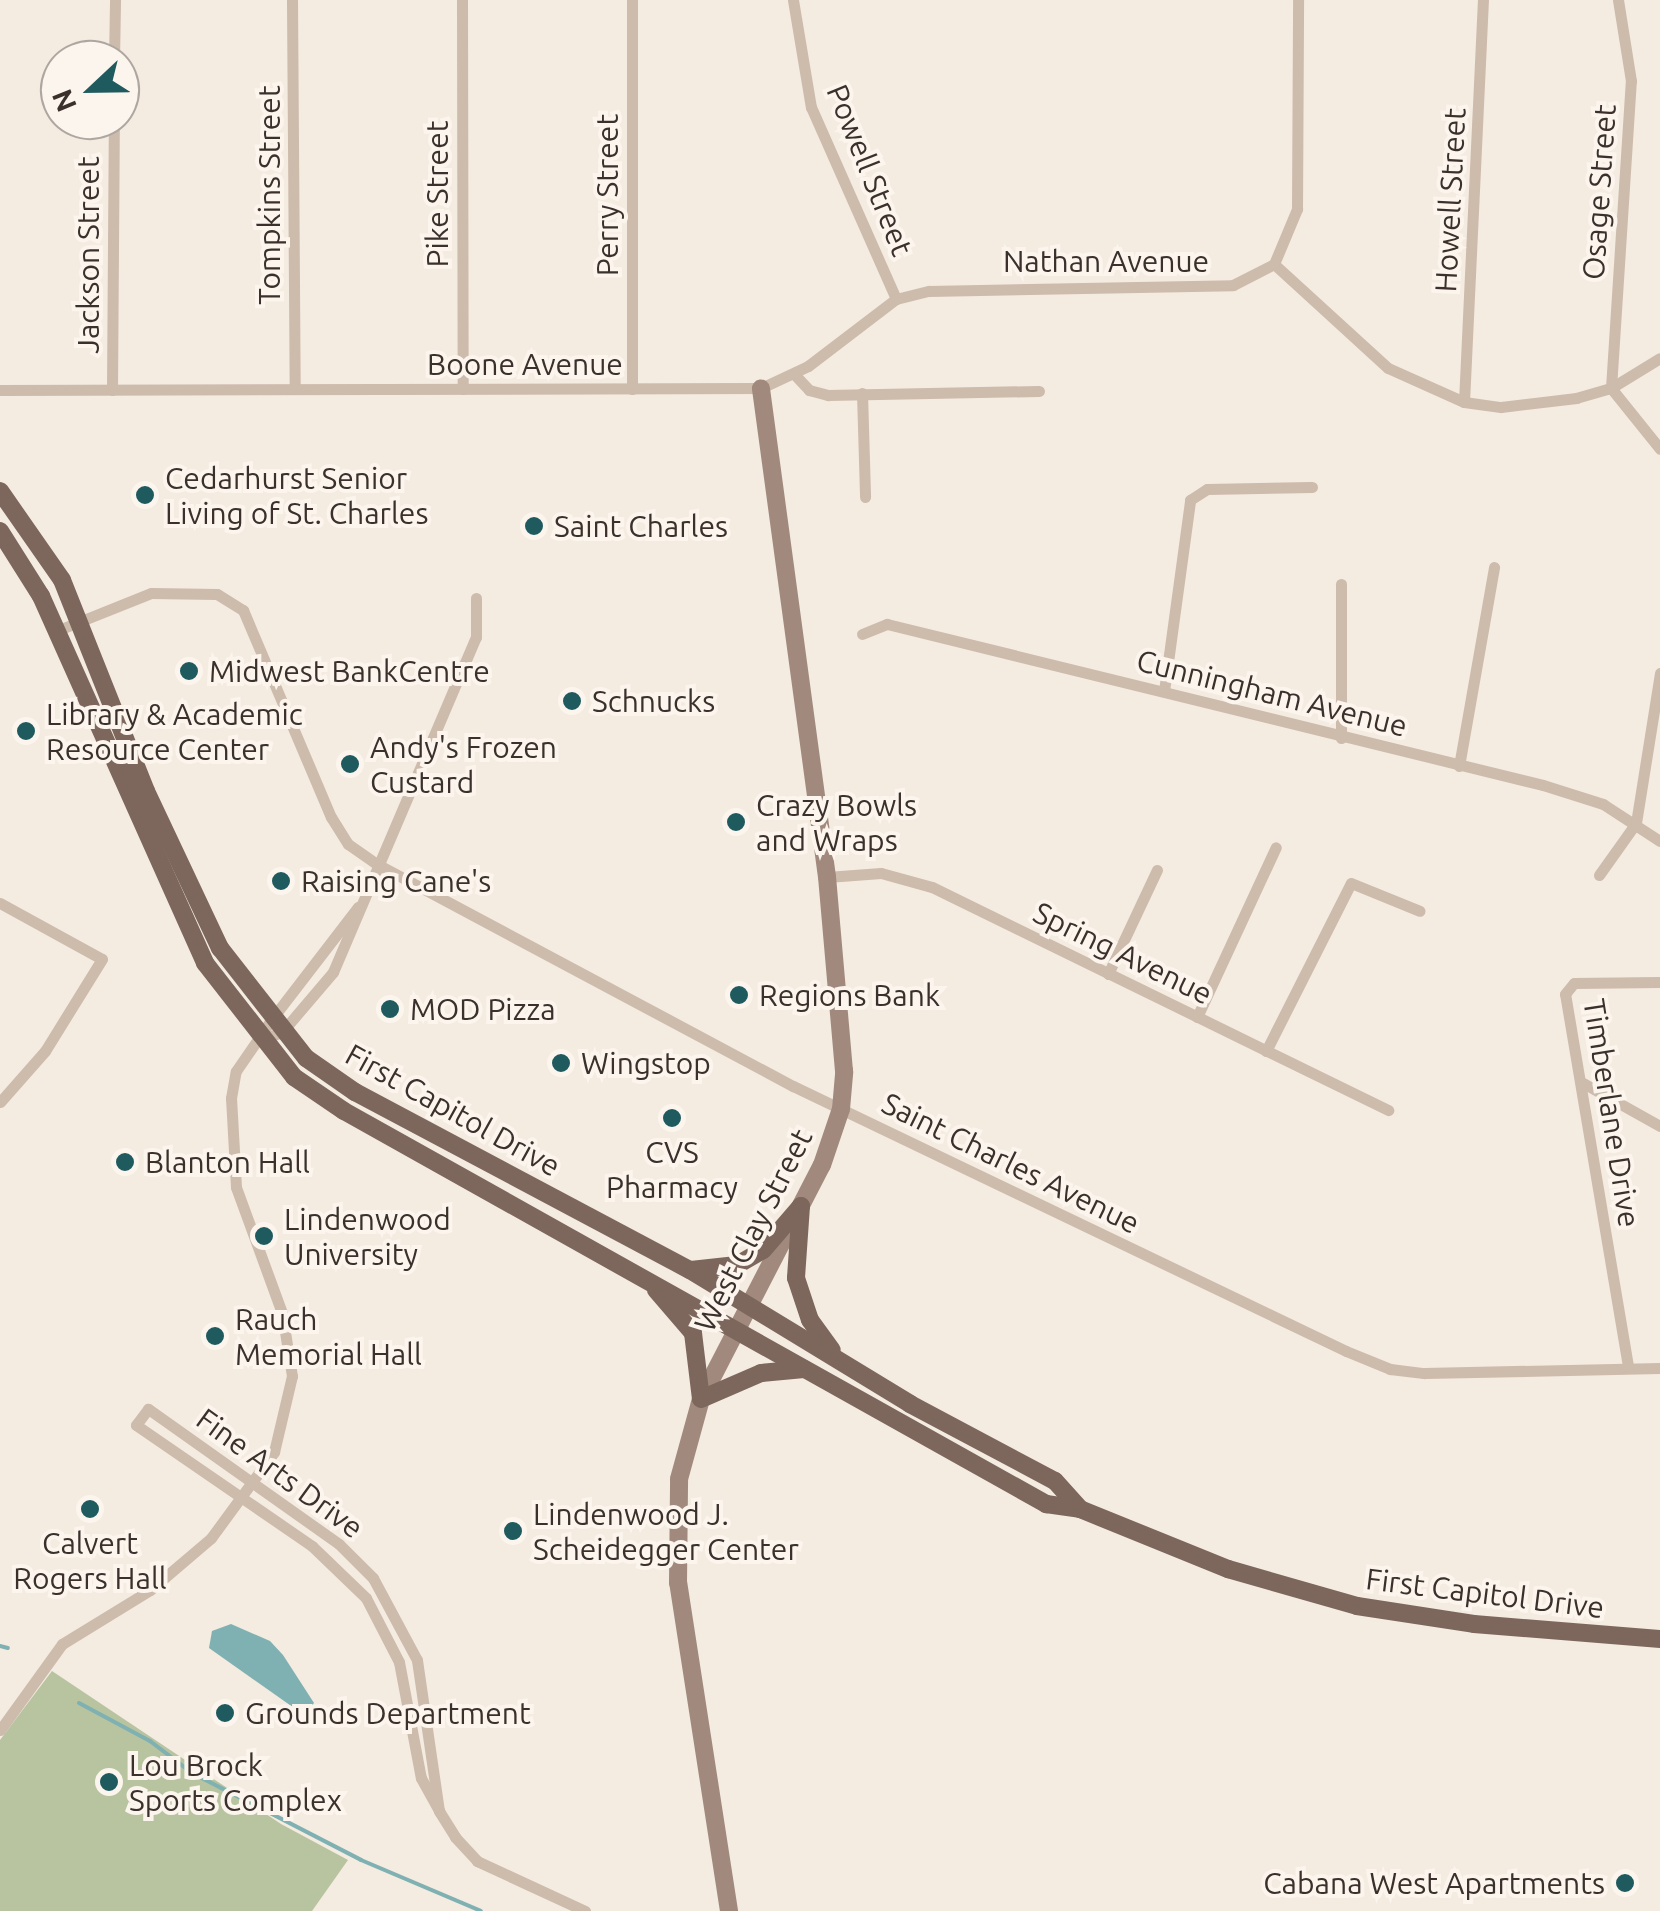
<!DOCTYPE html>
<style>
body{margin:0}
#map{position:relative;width:1660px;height:1911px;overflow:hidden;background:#f4ebe1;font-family:Ubuntu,sans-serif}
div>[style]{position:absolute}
.green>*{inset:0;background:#b8c4a0}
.water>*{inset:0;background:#7fb0b2}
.stream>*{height:4px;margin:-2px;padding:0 2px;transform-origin:2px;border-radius:2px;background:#7fb0b2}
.street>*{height:11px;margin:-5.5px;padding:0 5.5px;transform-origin:5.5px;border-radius:5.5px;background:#cdbbac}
.secondary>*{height:18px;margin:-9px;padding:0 9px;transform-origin:9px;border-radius:9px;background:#a18a7d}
.primary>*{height:18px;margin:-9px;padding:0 9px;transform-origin:9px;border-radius:9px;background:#7d675c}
.dots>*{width:28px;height:28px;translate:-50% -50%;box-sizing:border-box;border:5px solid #fbf5ee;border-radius:50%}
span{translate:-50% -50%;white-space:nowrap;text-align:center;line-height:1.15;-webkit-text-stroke:8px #fbf5ee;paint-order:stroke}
.street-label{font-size:30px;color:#3b302b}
.poi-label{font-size:30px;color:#3b302b}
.left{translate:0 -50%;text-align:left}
.right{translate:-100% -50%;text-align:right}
.north{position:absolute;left:40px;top:40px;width:100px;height:100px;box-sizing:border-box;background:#fbf5ee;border:2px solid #aea6a0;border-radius:50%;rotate:248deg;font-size:28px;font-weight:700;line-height:40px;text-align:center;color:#3b302b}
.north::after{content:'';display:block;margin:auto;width:35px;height:45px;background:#1f5a5e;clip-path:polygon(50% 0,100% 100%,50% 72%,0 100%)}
</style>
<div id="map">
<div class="green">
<i style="clip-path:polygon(52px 1671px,281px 1824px,348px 1860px,312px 1911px,0 1911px,0 1740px)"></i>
</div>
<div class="water">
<i style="clip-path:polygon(231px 1624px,270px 1641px,283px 1655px,314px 1703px,304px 1715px,209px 1648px,212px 1631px)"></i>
</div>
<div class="stream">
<i style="left:0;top:1646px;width:8px;rotate:14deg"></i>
<i style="left:79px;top:1703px;width:81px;rotate:28.2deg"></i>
<i style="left:150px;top:1741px;width:53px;rotate:37.3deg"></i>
<i style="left:192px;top:1773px;width:190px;rotate:27.2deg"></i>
<i style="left:361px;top:1860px;width:130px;rotate:23deg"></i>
</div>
<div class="street">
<i style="left:292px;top:0;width:389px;rotate:89.6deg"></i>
<i style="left:462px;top:0;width:389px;rotate:89.9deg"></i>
<i style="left:632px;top:0;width:389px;rotate:90deg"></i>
<i style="left:793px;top:0;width:109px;rotate:80.5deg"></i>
<i style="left:811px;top:107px;width:210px;rotate:66.1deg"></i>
<i style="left:114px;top:60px;width:60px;rotate:-89deg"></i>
<i style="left:1274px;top:264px;width:154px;rotate:42.4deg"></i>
<i style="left:1388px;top:368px;width:83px;rotate:24.1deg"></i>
<i style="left:1464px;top:402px;width:37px;rotate:8deg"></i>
<i style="left:1501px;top:407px;width:76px;rotate:-6.8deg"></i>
<i style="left:1576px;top:398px;width:36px;rotate:-16deg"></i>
<i style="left:1611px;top:388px;width:57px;rotate:-31.5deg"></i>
<i style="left:795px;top:375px;width:21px;rotate:47deg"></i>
<i style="left:809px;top:390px;width:20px;rotate:15deg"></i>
<i style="left:828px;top:395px;width:211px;rotate:-1.1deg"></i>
<i style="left:1611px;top:388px;width:308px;rotate:-86.3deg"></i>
<i style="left:1631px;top:81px;width:82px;rotate:-99.1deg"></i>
<i style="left:1611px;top:388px;width:78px;rotate:51.2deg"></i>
<i style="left:0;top:390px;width:761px;rotate:-0.15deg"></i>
<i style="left:761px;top:388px;width:52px;rotate:-25.1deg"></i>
<i style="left:808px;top:366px;width:111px;rotate:-37.3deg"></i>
<i style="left:896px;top:299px;width:34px;rotate:-14deg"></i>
<i style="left:929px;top:291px;width:304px;rotate:-1.1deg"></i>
<i style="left:1233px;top:285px;width:46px;rotate:-27.1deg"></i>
<i style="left:1274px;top:264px;width:60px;rotate:-67.3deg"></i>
<i style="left:1297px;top:209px;width:209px;rotate:-89.7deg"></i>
<i style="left:112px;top:390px;width:270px;rotate:-89.6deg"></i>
<i style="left:862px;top:393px;width:104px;rotate:88.3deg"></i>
<i style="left:1464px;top:402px;width:402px;rotate:-87.3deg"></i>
<i style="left:56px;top:631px;width:102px;rotate:-21.8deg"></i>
<i style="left:151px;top:593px;width:66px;rotate:0.9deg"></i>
<i style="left:217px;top:594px;width:31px;rotate:32deg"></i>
<i style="left:243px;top:610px;width:225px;rotate:67deg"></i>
<i style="left:331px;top:817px;width:32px;rotate:58deg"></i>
<i style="left:348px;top:844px;width:35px;rotate:35deg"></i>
<i style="left:377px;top:864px;width:472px;rotate:28.1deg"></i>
<i style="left:793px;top:1086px;width:613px;rotate:25.6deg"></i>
<i style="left:1346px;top:1351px;width:48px;rotate:22.2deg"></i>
<i style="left:1390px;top:1369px;width:34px;rotate:7deg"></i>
<i style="left:1424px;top:1373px;width:236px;rotate:-1.2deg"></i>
<i style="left:862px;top:634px;width:27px;rotate:-22deg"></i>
<i style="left:887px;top:624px;width:675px;rotate:13.79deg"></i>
<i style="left:1543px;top:785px;width:63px;rotate:17.6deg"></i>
<i style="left:1603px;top:804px;width:68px;rotate:33deg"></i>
<i style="left:1164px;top:691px;width:193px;rotate:-82.2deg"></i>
<i style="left:1190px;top:500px;width:20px;rotate:-33deg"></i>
<i style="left:1207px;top:489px;width:105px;rotate:-1.1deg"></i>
<i style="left:1341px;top:738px;width:154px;rotate:-90deg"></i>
<i style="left:1459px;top:766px;width:202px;rotate:-80deg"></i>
<i style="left:1599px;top:875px;width:64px;rotate:-54.6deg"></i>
<i style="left:1636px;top:823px;width:152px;rotate:-80.9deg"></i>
<i style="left:827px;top:877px;width:54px;rotate:-4.2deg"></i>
<i style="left:881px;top:873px;width:53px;rotate:15.4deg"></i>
<i style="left:932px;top:887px;width:508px;rotate:26.06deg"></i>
<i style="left:0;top:903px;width:116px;rotate:28.8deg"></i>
<i style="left:102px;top:959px;width:108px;rotate:121.8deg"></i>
<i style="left:45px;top:1051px;width:68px;rotate:131.4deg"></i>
<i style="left:1108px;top:974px;width:115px;rotate:-64.8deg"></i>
<i style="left:1197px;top:1017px;width:187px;rotate:-65.1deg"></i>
<i style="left:260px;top:1040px;width:23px;rotate:-20deg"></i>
<i style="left:282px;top:1032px;width:79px;rotate:-49.6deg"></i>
<i style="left:333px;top:972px;width:364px;rotate:-66.9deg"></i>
<i style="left:476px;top:637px;width:39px;rotate:-90deg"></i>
<i style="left:1266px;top:1051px;width:188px;rotate:-63.2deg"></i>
<i style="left:1351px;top:883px;width:74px;rotate:22.1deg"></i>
<i style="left:1583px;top:1083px;width:88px;rotate:29.2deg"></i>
<i style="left:1628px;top:1366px;width:377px;rotate:-99.6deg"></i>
<i style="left:1565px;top:994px;width:14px;rotate:-51deg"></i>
<i style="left:1574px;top:983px;width:86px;rotate:-0.7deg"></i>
<i style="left:0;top:1730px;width:106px;rotate:-54.2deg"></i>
<i style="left:62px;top:1644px;width:103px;rotate:-31.5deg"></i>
<i style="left:150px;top:1590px;width:80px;rotate:-40.4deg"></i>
<i style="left:211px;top:1538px;width:107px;rotate:-53.8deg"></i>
<i style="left:274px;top:1452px;width:78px;rotate:-76.7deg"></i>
<i style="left:292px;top:1376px;width:64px;rotate:-99deg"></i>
<i style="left:282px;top:1313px;width:134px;rotate:-110.1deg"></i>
<i style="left:236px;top:1187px;width:89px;rotate:-93.2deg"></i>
<i style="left:231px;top:1098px;width:27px;rotate:-80deg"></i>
<i style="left:236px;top:1071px;width:62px;rotate:-55.5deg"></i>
<i style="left:271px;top:1020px;width:143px;rotate:-52.4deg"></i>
<i style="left:439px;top:1811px;width:153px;rotate:-98.3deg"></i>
<i style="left:417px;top:1660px;width:93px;rotate:-118.2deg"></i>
<i style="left:373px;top:1578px;width:48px;rotate:-135deg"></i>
<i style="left:339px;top:1544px;width:234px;rotate:-144.7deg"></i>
<i style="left:148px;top:1409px;width:20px;rotate:127deg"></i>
<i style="left:136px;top:1425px;width:214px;rotate:34.5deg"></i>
<i style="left:312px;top:1546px;width:75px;rotate:43.9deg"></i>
<i style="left:366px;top:1598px;width:72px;rotate:62.7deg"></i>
<i style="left:399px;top:1662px;width:118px;rotate:79.3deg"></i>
<i style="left:421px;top:1778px;width:38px;rotate:61deg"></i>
<i style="left:439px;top:1811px;width:31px;rotate:58deg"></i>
<i style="left:455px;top:1837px;width:33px;rotate:47deg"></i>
<i style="left:477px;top:1861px;width:119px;rotate:24.8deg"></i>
</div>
<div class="secondary">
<i style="left:729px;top:1911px;width:332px;rotate:-98.8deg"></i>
<i style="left:678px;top:1583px;width:104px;rotate:-89.4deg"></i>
<i style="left:679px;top:1479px;width:83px;rotate:-74.6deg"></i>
<i style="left:701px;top:1399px;width:263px;rotate:-62.7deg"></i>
<i style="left:822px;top:1165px;width:59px;rotate:-71.3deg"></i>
<i style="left:841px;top:1109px;width:38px;rotate:-85deg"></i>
<i style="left:844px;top:1071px;width:195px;rotate:-95deg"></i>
<i style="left:827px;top:877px;width:493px;rotate:-97.7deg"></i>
</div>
<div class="primary">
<i style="left:0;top:491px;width:108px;rotate:55.1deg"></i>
<i style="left:62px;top:580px;width:227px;rotate:68.3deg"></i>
<i style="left:146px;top:791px;width:174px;rotate:64.8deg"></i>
<i style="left:220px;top:948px;width:140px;rotate:52deg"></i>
<i style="left:306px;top:1058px;width:60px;rotate:34.8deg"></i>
<i style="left:355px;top:1092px;width:379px;rotate:28deg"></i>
<i style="left:690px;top:1270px;width:258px;rotate:31.3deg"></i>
<i style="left:910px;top:1404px;width:164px;rotate:28deg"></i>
<i style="left:1055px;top:1481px;width:38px;rotate:48deg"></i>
<i style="left:0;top:531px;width:77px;rotate:57.8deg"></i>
<i style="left:41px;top:596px;width:402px;rotate:65.9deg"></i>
<i style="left:205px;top:963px;width:145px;rotate:52deg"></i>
<i style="left:294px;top:1077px;width:60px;rotate:34.2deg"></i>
<i style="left:344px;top:1111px;width:805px;rotate:29.24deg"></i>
<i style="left:1046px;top:1504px;width:34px;rotate:8deg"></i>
<i style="left:1080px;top:1509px;width:160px;rotate:22.1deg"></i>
<i style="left:1228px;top:1569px;width:134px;rotate:16deg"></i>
<i style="left:1357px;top:1606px;width:118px;rotate:8.7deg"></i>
<i style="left:1474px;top:1624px;width:187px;rotate:4.6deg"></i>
<i style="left:801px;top:1206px;width:72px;rotate:94deg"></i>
<i style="left:796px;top:1278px;width:44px;rotate:71.6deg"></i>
<i style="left:810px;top:1320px;width:37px;rotate:54deg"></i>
<i style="left:691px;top:1270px;width:46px;rotate:-6.2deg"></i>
<i style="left:737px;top:1265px;width:30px;rotate:-30deg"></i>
<i style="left:763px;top:1250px;width:58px;rotate:-49.2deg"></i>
<i style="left:656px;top:1290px;width:57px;rotate:49.3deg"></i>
<i style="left:693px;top:1333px;width:66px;rotate:83.1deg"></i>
<i style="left:701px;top:1399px;width:65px;rotate:-23.4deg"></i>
<i style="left:761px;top:1373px;width:43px;rotate:-5.3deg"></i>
</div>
<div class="dots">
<i style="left:145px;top:495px;background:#1f5a5e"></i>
<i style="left:534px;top:526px;background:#1f5a5e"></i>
<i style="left:189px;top:671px;background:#1f5a5e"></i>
<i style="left:572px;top:701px;background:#1f5a5e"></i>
<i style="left:26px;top:731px;background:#1f5a5e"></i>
<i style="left:350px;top:764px;background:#1f5a5e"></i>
<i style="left:736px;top:822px;background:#1f5a5e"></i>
<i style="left:281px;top:881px;background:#1f5a5e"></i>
<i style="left:739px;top:995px;background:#1f5a5e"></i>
<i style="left:390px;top:1009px;background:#1f5a5e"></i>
<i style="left:561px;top:1063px;background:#1f5a5e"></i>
<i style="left:672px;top:1118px;background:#1f5a5e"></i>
<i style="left:125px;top:1162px;background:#1f5a5e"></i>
<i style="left:264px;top:1236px;background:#1f5a5e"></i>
<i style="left:215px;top:1336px;background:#1f5a5e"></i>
<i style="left:90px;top:1509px;background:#1f5a5e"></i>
<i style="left:513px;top:1531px;background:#1f5a5e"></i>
<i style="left:225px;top:1713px;background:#1f5a5e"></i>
<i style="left:109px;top:1782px;background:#1f5a5e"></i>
<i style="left:1625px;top:1883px;background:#1f5a5e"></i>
</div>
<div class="street-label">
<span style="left:870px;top:170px;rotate:68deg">Powell Street</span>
<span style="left:1599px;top:192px;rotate:-86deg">Osage Street</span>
<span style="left:437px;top:194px;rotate:-90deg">Pike Street</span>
<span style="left:269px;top:195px;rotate:-90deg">Tompkins Street</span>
<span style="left:607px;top:195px;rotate:-90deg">Perry Street</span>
<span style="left:1450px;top:200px;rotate:-87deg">Howell Street</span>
<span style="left:88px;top:255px;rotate:-90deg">Jackson Street</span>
<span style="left:1106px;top:261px">Nathan Avenue</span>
<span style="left:525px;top:364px">Boone Avenue</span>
<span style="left:1272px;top:693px;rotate:14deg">Cunningham Avenue</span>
<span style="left:1123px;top:953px;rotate:26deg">Spring Avenue</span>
<span style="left:453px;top:1110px;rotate:29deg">First Capitol Drive</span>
<span style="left:1612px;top:1113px;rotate:81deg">Timberlane Drive</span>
<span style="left:1011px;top:1163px;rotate:26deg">Saint Charles Avenue</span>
<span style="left:753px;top:1230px;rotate:-63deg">West Clay Street</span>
<span style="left:280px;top:1473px;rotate:36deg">Fine Arts Drive</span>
<span style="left:1485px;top:1593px;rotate:7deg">First Capitol Drive</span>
</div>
<div class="poi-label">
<span class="left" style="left:165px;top:495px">Cedarhurst Senior<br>Living of St. Charles</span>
<span class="left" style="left:554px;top:526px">Saint Charles</span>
<span class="left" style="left:209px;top:671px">Midwest BankCentre</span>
<span class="left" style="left:592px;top:701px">Schnucks</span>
<span class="left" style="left:46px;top:731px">Library &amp; Academic<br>Resource Center</span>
<span class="left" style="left:370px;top:764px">Andy's Frozen<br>Custard</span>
<span class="left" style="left:756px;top:822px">Crazy Bowls<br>and Wraps</span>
<span class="left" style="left:301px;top:881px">Raising Cane's</span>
<span class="left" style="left:759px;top:995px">Regions Bank</span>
<span class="left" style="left:410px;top:1009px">MOD Pizza</span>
<span class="left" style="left:581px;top:1063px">Wingstop</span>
<span style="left:672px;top:1169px">CVS<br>Pharmacy</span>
<span class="left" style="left:145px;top:1162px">Blanton Hall</span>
<span class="left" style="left:284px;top:1236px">Lindenwood<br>University</span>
<span class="left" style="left:235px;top:1336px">Rauch<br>Memorial Hall</span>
<span class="left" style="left:533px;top:1531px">Lindenwood J.<br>Scheidegger Center</span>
<span style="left:90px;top:1560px">Calvert<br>Rogers Hall</span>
<span class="left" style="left:245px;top:1713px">Grounds Department</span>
<span class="left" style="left:129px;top:1782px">Lou Brock<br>Sports Complex</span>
<span class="right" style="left:1605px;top:1883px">Cabana West Apartments</span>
</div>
<div class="north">N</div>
</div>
